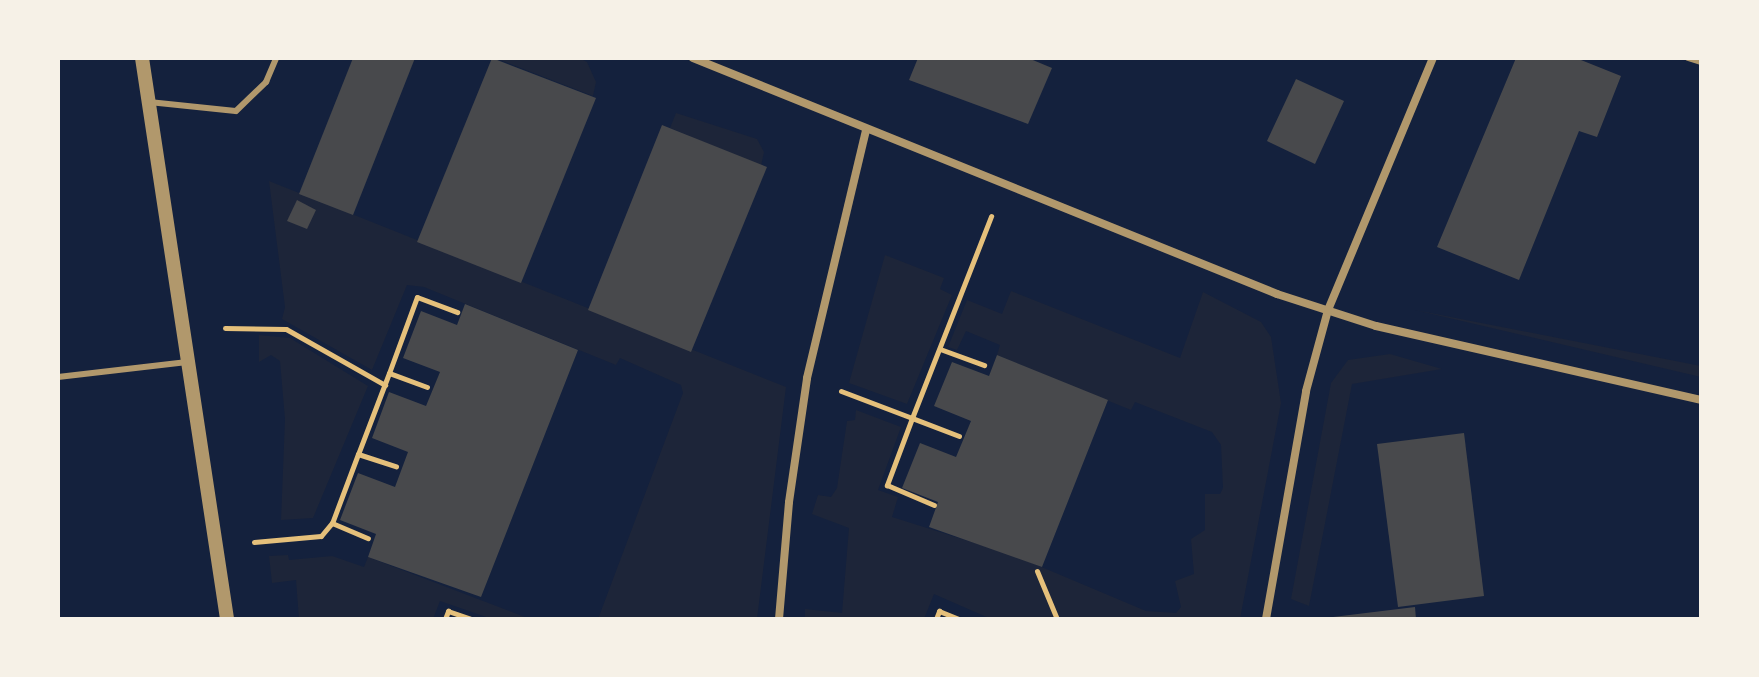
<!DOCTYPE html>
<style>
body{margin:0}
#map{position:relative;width:1759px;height:677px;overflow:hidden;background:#14213d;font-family:Signika,sans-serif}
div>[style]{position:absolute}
.green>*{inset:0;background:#1d2539}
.building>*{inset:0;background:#48494c}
.path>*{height:5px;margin:-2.5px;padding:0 2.5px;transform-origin:2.5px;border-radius:2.5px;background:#e5c07b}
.service>*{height:6px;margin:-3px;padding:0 3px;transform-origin:3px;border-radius:3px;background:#b1986c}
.minor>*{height:8px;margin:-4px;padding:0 4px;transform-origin:4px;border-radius:4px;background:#b1986c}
.tertiary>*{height:14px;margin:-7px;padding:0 7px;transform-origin:7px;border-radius:7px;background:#b1986c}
span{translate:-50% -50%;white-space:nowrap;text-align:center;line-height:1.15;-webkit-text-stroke:7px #f6f1e7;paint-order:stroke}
.frame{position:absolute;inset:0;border:60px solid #f6f1e7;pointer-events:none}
</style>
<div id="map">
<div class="green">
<i style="clip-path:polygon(495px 58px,579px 58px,587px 62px,596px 82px,593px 96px)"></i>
<i style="clip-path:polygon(676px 113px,757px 139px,764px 152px,761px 166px,670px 128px)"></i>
<i style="clip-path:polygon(269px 181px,786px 387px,757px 619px,598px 619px,683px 393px,681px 385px,620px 358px,616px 365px,424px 287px,407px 285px,372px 370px,282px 319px,285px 307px)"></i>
<i style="clip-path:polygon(885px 255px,944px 278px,940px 289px,952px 295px,907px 404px,849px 383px)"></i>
<i style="clip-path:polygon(1011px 291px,1180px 358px,1203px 292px,1261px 322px,1271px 337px,1281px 403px,1240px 619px,991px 619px,934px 594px,924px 619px,805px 619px,805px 609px,842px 613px,849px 528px,812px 514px,818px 495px,831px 497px,837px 488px,847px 421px,855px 420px,856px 410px,901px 427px,878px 490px,898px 497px,892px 517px,1013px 555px,1146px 611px,1176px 613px,1181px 607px,1175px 581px,1194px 574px,1191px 539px,1205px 530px,1205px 494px,1220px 494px,1223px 488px,1221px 445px,1212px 432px,1135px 402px,1131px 410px,1079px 389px,997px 355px,1000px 345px,966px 331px,957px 350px,948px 347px,967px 300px,1002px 314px)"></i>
<i style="clip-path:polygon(1415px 310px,1701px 366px,1701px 377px)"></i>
<i style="clip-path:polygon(259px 335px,290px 338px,368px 386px,313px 518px,281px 520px,285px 419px,280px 361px,271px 355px,259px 362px)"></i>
<i style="clip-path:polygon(1390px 354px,1442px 369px,1352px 384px,1309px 606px,1291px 599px,1331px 383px,1348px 360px)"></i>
<i style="clip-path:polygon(288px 555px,289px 560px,332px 556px,364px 567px,368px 557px,530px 619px,492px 619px,440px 601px,433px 619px,299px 619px,296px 580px,272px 583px,269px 556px)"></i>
</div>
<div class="building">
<i style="clip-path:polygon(353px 58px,415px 58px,353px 215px,299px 194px)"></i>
<i style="clip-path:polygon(492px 58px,596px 98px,521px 283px,417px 242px)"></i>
<i style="clip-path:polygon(918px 58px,1028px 58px,1052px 68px,1028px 124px,909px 80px)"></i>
<i style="clip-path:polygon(1516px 58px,1576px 58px,1621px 76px,1597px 137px,1579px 131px,1519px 280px,1437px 247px)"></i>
<i style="clip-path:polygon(1296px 79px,1344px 101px,1315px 164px,1267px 141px)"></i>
<i style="clip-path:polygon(662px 125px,767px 167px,691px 352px,588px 310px)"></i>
<i style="clip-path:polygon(297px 200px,316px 210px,307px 229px,287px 221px)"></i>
<i style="clip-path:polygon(465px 304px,578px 350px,481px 597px,368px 557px,376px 534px,340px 520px,358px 473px,395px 487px,408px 452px,372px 438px,389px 392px,426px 406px,440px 372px,403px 358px,421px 311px,457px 325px)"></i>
<i style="clip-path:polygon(997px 355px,1108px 400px,1042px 567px,929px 527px,938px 502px,902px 488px,920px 443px,956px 457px,971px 421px,934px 406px,952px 362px,989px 376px)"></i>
<i style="clip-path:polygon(1464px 433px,1484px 596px,1398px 607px,1377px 444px)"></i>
<i style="clip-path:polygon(1415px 607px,1416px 619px,1334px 619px,1333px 617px)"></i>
</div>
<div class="path">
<i style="left:225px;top:328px;width:61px;rotate:0.9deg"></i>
<i style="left:286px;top:329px;width:114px;rotate:29.5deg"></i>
<i style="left:940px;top:349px;width:47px;rotate:20deg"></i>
<i style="left:389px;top:373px;width:87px;rotate:110.9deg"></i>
<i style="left:358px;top:454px;width:40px;rotate:18deg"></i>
<i style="left:427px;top:387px;width:40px;rotate:-159.8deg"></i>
<i style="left:389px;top:373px;width:81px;rotate:-69.8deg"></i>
<i style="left:417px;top:297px;width:43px;rotate:20.6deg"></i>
<i style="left:841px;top:391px;width:76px;rotate:20.8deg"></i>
<i style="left:912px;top:418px;width:72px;rotate:110.5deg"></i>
<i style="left:887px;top:485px;width:51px;rotate:23.1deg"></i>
<i style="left:959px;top:436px;width:50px;rotate:-159deg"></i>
<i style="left:912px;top:418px;width:217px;rotate:-68.6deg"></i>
<i style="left:358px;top:454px;width:74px;rotate:110.6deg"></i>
<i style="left:332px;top:523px;width:39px;rotate:23deg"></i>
<i style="left:254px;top:542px;width:67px;rotate:-5.1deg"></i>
<i style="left:321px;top:536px;width:17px;rotate:-50deg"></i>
<i style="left:1037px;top:571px;width:52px;rotate:67.4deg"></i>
<i style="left:445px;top:619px;width:9px;rotate:-69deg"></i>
<i style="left:448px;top:611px;width:24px;rotate:19deg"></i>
<i style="left:936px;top:619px;width:9px;rotate:-69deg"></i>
<i style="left:939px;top:611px;width:22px;rotate:22deg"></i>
</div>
<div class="service">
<i style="left:1688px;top:58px;width:14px;rotate:17deg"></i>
<i style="left:149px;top:102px;width:87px;rotate:5.9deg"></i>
<i style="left:236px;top:111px;width:42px;rotate:-44deg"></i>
<i style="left:266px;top:82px;width:26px;rotate:-67deg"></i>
<i style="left:58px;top:377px;width:130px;rotate:-6.6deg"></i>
</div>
<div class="minor">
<i style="left:693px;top:58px;width:630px;rotate:22deg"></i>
<i style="left:1277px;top:294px;width:104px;rotate:17.9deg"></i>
<i style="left:1376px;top:326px;width:333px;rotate:12.8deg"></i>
<i style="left:779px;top:619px;width:117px;rotate:-85.1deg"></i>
<i style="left:789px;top:502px;width:125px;rotate:-81.7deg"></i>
<i style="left:807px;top:378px;width:255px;rotate:-76.6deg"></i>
<i style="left:1266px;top:619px;width:231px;rotate:-80deg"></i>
<i style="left:1306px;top:391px;width:84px;rotate:-74.8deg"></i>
<i style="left:1328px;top:310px;width:273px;rotate:-67.4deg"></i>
</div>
<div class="tertiary">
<i style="left:142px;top:58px;width:567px;rotate:81.38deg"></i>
</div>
<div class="frame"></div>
</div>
